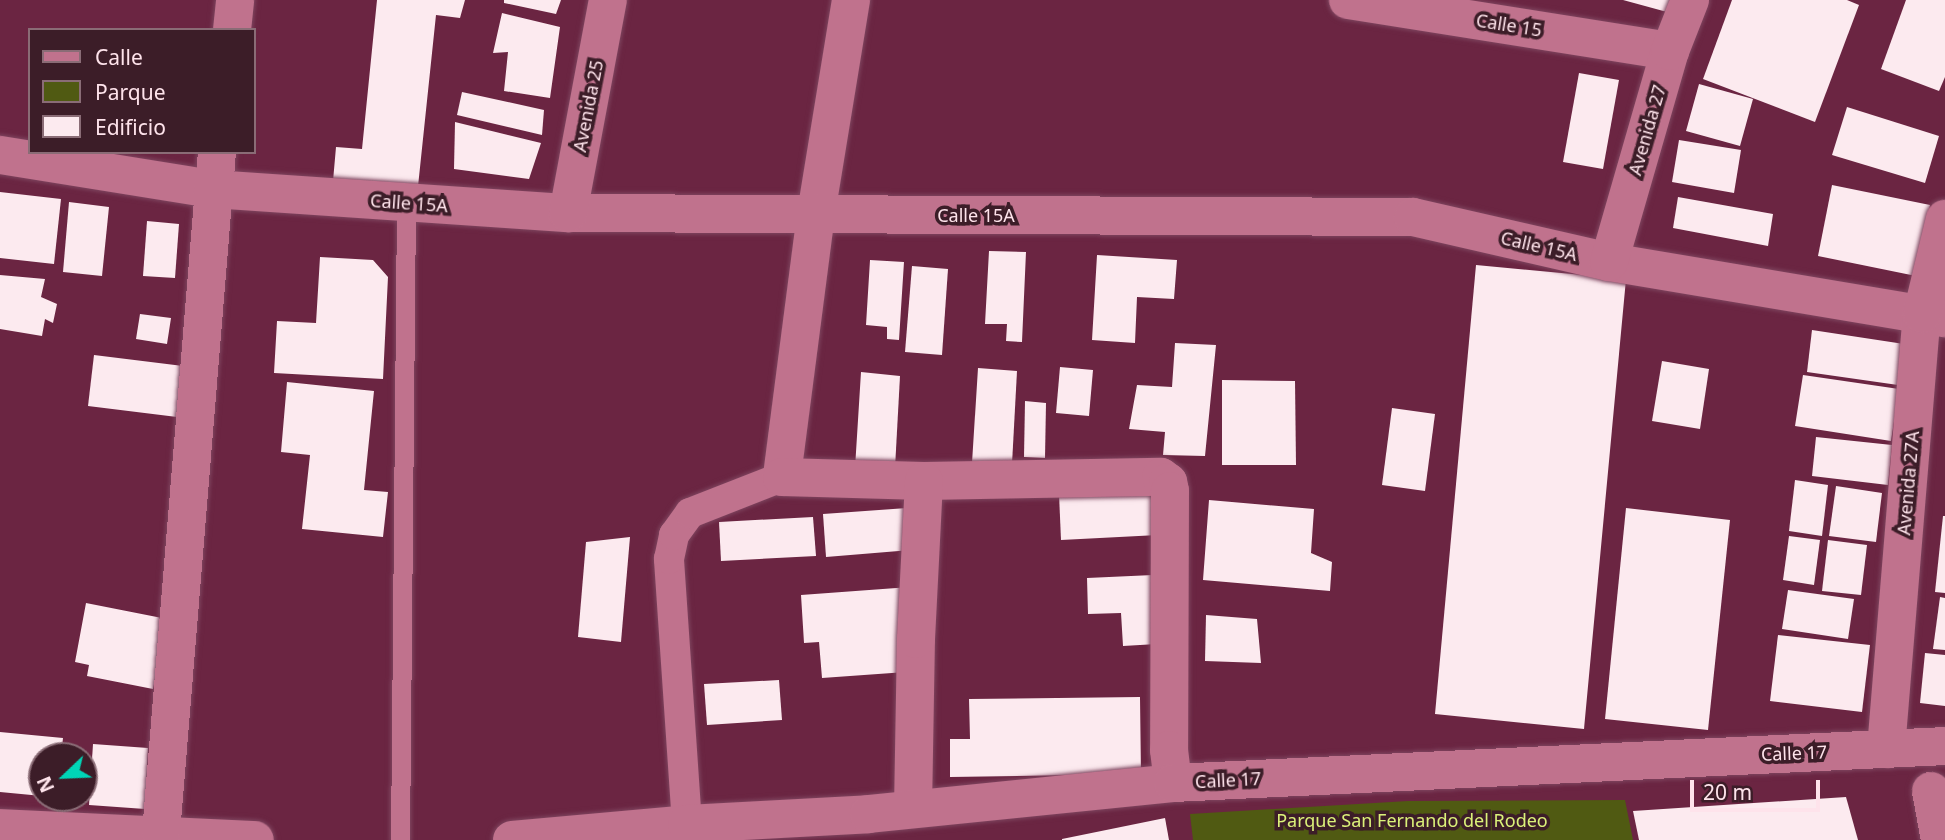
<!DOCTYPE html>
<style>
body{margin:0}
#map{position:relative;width:1945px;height:840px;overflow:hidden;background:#6b2542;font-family:"Noto Sans",sans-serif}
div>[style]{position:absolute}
.green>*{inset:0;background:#505a12}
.building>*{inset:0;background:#fceaef}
.roads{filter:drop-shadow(0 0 2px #7e455f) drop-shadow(0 0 2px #7e455f)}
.service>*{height:19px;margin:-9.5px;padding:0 9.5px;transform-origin:9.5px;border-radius:9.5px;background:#c0728d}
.pedestrian>*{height:30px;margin:-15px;padding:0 15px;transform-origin:15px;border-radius:15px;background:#c0728d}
.minor>*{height:38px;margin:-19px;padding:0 19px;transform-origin:19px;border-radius:19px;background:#c0728d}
span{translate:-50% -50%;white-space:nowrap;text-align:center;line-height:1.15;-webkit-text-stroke:7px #3c1d28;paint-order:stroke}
.street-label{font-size:18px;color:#fee3eb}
.park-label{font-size:18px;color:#dbf179}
.legend{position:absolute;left:28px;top:28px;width:228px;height:126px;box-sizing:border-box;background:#3c1d28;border:2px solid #8a6c76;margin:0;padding:9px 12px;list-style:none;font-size:21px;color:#fee3eb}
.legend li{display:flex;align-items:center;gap:14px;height:35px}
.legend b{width:35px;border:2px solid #8a6c76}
.north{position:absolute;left:28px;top:742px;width:70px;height:70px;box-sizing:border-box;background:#3c1d28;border:2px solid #8a6c76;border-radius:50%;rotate:247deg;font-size:19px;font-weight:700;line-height:28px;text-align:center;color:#fee3eb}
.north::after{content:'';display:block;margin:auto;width:24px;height:32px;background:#00d5b7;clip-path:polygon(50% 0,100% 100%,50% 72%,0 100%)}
.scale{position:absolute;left:1690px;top:780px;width:130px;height:32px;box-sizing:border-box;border:4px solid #fee3eb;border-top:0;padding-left:9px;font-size:21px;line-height:24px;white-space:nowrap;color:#fee3eb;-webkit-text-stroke:5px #3c1d28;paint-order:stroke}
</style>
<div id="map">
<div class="green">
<i style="clip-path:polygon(1625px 800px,1633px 840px,1193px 840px,1190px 814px,1408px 801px)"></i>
</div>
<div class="building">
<i style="clip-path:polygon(377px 0,465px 0,460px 18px,436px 15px,417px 196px,333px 181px,336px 147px,362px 149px)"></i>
<i style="clip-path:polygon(504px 0,561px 0,556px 14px,504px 3px)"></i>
<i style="clip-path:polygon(1623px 0,1670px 0,1667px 12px)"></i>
<i style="clip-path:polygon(1732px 0,1847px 0,1859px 5px,1815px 122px,1703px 79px)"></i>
<i style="clip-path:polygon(1906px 0,1945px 0,1945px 77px,1939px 91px,1881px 69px)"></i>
<i style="clip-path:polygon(502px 13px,560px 27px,550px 98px,504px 91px,508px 52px,493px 53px)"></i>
<i style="clip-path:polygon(1579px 73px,1619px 80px,1603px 169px,1563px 162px)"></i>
<i style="clip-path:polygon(1699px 84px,1753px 99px,1740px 146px,1686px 131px)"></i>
<i style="clip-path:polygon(462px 92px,544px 110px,542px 135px,457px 115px)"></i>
<i style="clip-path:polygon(1847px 107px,1939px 136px,1925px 183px,1832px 155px)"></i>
<i style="clip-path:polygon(455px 122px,541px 143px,529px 179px,454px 169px)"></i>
<i style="clip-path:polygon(1679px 140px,1741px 150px,1734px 193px,1672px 182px)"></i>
<i style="clip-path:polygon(1832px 185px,1930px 205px,1916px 276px,1818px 256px)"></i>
<i style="clip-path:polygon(0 192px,61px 199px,54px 264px,0 258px)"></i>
<i style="clip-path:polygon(1678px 197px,1773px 214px,1768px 246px,1673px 228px)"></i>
<i style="clip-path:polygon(69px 202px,109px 207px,102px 276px,63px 272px)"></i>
<i style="clip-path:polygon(147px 221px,179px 224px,175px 278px,143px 276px)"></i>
<i style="clip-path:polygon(989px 251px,1026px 252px,1022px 342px,1006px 341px,1007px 324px,985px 324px)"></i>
<i style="clip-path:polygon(1097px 255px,1177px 260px,1174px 299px,1137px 297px,1135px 343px,1092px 340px)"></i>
<i style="clip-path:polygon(320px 257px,373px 260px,388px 277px,383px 379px,274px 373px,277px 321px,316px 323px)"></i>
<i style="clip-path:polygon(870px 260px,904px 262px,899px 340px,887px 339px,887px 327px,866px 325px)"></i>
<i style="clip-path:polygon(1476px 265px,1626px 279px,1584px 729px,1435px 714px)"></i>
<i style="clip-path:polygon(912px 266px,948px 269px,942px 355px,905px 352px)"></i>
<i style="clip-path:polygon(0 275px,45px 279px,41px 297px,57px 304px,53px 323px,45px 319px,42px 336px,0 329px)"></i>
<i style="clip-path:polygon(140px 314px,171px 318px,167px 344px,136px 339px)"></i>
<i style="clip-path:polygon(1812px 330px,1904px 344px,1898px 385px,1807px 372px)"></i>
<i style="clip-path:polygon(1175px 343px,1216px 345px,1205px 456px,1163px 455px,1165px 432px,1129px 429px,1137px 385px,1172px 387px)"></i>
<i style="clip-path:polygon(94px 355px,183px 366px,177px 417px,88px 406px)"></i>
<i style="clip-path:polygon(1662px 361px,1709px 369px,1700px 429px,1652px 421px)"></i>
<i style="clip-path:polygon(1060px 367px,1093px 370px,1089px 416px,1056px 413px)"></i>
<i style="clip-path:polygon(978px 368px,1017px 371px,1012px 464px,972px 463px)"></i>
<i style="clip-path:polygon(861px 372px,900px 376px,895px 468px,855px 468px)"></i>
<i style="clip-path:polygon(1803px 375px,1899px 389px,1891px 441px,1795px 426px)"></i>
<i style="clip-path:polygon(1222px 380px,1295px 381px,1296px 465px,1222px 465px)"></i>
<i style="clip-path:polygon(287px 382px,374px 391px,364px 490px,388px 492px,383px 537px,302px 529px,310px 455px,281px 452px)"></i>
<i style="clip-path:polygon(1025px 401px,1046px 403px,1045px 458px,1024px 457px)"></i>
<i style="clip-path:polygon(1392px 408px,1435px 414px,1425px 491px,1382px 485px)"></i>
<i style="clip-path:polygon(1816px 437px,1892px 445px,1888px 485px,1812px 476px)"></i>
<i style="clip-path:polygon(1795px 480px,1828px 485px,1822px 536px,1789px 531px)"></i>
<i style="clip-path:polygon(1836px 486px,1882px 493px,1876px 542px,1829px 536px)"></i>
<i style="clip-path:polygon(1156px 490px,1158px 535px,1061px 540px,1059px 494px)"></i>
<i style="clip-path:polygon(1209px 500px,1314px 509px,1311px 553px,1332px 562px,1330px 591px,1203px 580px)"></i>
<i style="clip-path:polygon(907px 508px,911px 550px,826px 557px,823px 514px)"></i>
<i style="clip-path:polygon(1626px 508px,1730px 520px,1708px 730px,1605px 719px)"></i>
<i style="clip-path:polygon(1943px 516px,1945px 516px,1945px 593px,1935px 592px)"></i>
<i style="clip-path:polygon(813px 517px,816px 556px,721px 561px,719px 522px)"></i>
<i style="clip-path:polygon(1789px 536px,1820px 540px,1814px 585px,1783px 580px)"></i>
<i style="clip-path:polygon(630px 537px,621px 642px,578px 637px,586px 542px)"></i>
<i style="clip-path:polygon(1828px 540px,1867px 545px,1861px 595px,1822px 591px)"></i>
<i style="clip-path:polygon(1153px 575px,1157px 644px,1123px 646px,1121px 613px,1088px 614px,1087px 578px)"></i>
<i style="clip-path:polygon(910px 587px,906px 672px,822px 678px,819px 642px,804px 643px,801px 595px)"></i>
<i style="clip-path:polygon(1788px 590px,1854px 599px,1848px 639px,1782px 629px)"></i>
<i style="clip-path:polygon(1940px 597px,1945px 598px,1945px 650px,1933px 649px)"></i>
<i style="clip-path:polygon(86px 603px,167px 619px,153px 689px,87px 676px,89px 665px,75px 662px)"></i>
<i style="clip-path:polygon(1206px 615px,1257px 619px,1261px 663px,1205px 661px)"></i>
<i style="clip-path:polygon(1778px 635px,1870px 645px,1862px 712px,1770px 701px)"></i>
<i style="clip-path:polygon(1925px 653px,1945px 655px,1945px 706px,1920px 703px)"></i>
<i style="clip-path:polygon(779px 680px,782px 720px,707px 725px,704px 684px)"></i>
<i style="clip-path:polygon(1140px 697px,1141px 774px,950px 777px,950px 739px,970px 739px,969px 699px)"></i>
<i style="clip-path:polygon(0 732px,63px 738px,61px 756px,42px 756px,42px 796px,0 792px)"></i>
<i style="clip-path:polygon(93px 744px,148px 748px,145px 809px,89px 805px)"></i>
<i style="clip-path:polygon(1846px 797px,1858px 840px,1639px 840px,1633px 811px)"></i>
<i style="clip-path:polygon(1165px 818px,1169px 840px,1062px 840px,1062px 839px)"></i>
</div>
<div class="roads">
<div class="service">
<i style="left:400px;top:840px;width:636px;rotate:-89.46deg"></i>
</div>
<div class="pedestrian">
<i style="left:687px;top:824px;width:266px;rotate:-93.9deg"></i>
<i style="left:669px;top:559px;width:25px;rotate:-78deg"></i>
<i style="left:674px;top:535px;width:27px;rotate:-54deg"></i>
<i style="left:690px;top:513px;width:99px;rotate:-21.4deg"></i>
</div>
<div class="minor">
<i style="left:851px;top:0;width:217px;rotate:99.3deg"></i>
<i style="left:816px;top:214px;width:265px;rotate:97.4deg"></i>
<i style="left:782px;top:477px;width:142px;rotate:1.6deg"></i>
<i style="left:924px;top:481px;width:237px;rotate:-1deg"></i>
<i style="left:1161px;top:477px;width:9px;rotate:36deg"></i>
<i style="left:1168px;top:482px;width:9px;rotate:77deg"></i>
<i style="left:1170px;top:491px;width:259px;rotate:90.2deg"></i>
<i style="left:1169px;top:750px;width:33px;rotate:83deg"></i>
<i style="left:1348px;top:0;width:326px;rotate:9deg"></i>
<i style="left:232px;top:30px;width:30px;rotate:-84deg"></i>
<i style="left:0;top:155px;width:216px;rotate:9.1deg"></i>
<i style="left:213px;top:189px;width:356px;rotate:3.9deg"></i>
<i style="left:568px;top:213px;width:845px;rotate:0.27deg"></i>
<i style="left:1413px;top:217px;width:201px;rotate:12.9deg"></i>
<i style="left:1609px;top:262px;width:341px;rotate:9.5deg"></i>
<i style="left:568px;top:213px;width:217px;rotate:-79.4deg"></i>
<i style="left:1609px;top:262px;width:220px;rotate:-73.9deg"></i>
<i style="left:1670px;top:51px;width:55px;rotate:-68.6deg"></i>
<i style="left:1886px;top:749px;width:436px;rotate:-85.3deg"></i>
<i style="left:1922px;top:314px;width:98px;rotate:-76.4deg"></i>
<i style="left:1931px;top:791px;width:50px;rotate:79.6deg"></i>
<i style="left:913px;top:809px;width:170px;rotate:-89deg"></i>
<i style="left:916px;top:639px;width:158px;rotate:-87.1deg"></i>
<i style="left:0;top:828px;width:255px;rotate:2.7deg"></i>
<i style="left:161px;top:833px;width:683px;rotate:-85.3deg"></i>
<i style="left:512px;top:840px;width:176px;rotate:-5.2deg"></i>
<i style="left:687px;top:824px;width:182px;rotate:-3.1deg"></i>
<i style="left:869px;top:814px;width:306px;rotate:-5.8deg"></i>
<i style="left:1173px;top:783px;width:773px;rotate:-2.74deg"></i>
</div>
</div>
<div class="street-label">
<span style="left:1509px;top:25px;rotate:9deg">Calle 15</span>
<span style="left:588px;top:106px;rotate:-79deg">Avenida 25</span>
<span style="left:1647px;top:130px;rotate:-74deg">Avenida 27</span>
<span style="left:409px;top:203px;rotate:4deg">Calle 15A</span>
<span style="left:976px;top:215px">Calle 15A</span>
<span style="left:1539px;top:246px;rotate:13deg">Calle 15A</span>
<span style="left:1908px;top:483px;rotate:-85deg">Avenida 27A</span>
<span style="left:1794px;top:753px;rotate:-2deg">Calle 17</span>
<span style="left:1228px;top:780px;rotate:-3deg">Calle 17</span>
</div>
<div class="park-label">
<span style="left:1412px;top:820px">Parque San Fernando del Rodeo</span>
</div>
<ul class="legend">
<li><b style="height:9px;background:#c0728d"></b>Calle</li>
<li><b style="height:19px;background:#505a12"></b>Parque</li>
<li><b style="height:19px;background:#fceaef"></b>Edificio</li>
</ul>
<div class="north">N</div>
<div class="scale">20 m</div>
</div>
